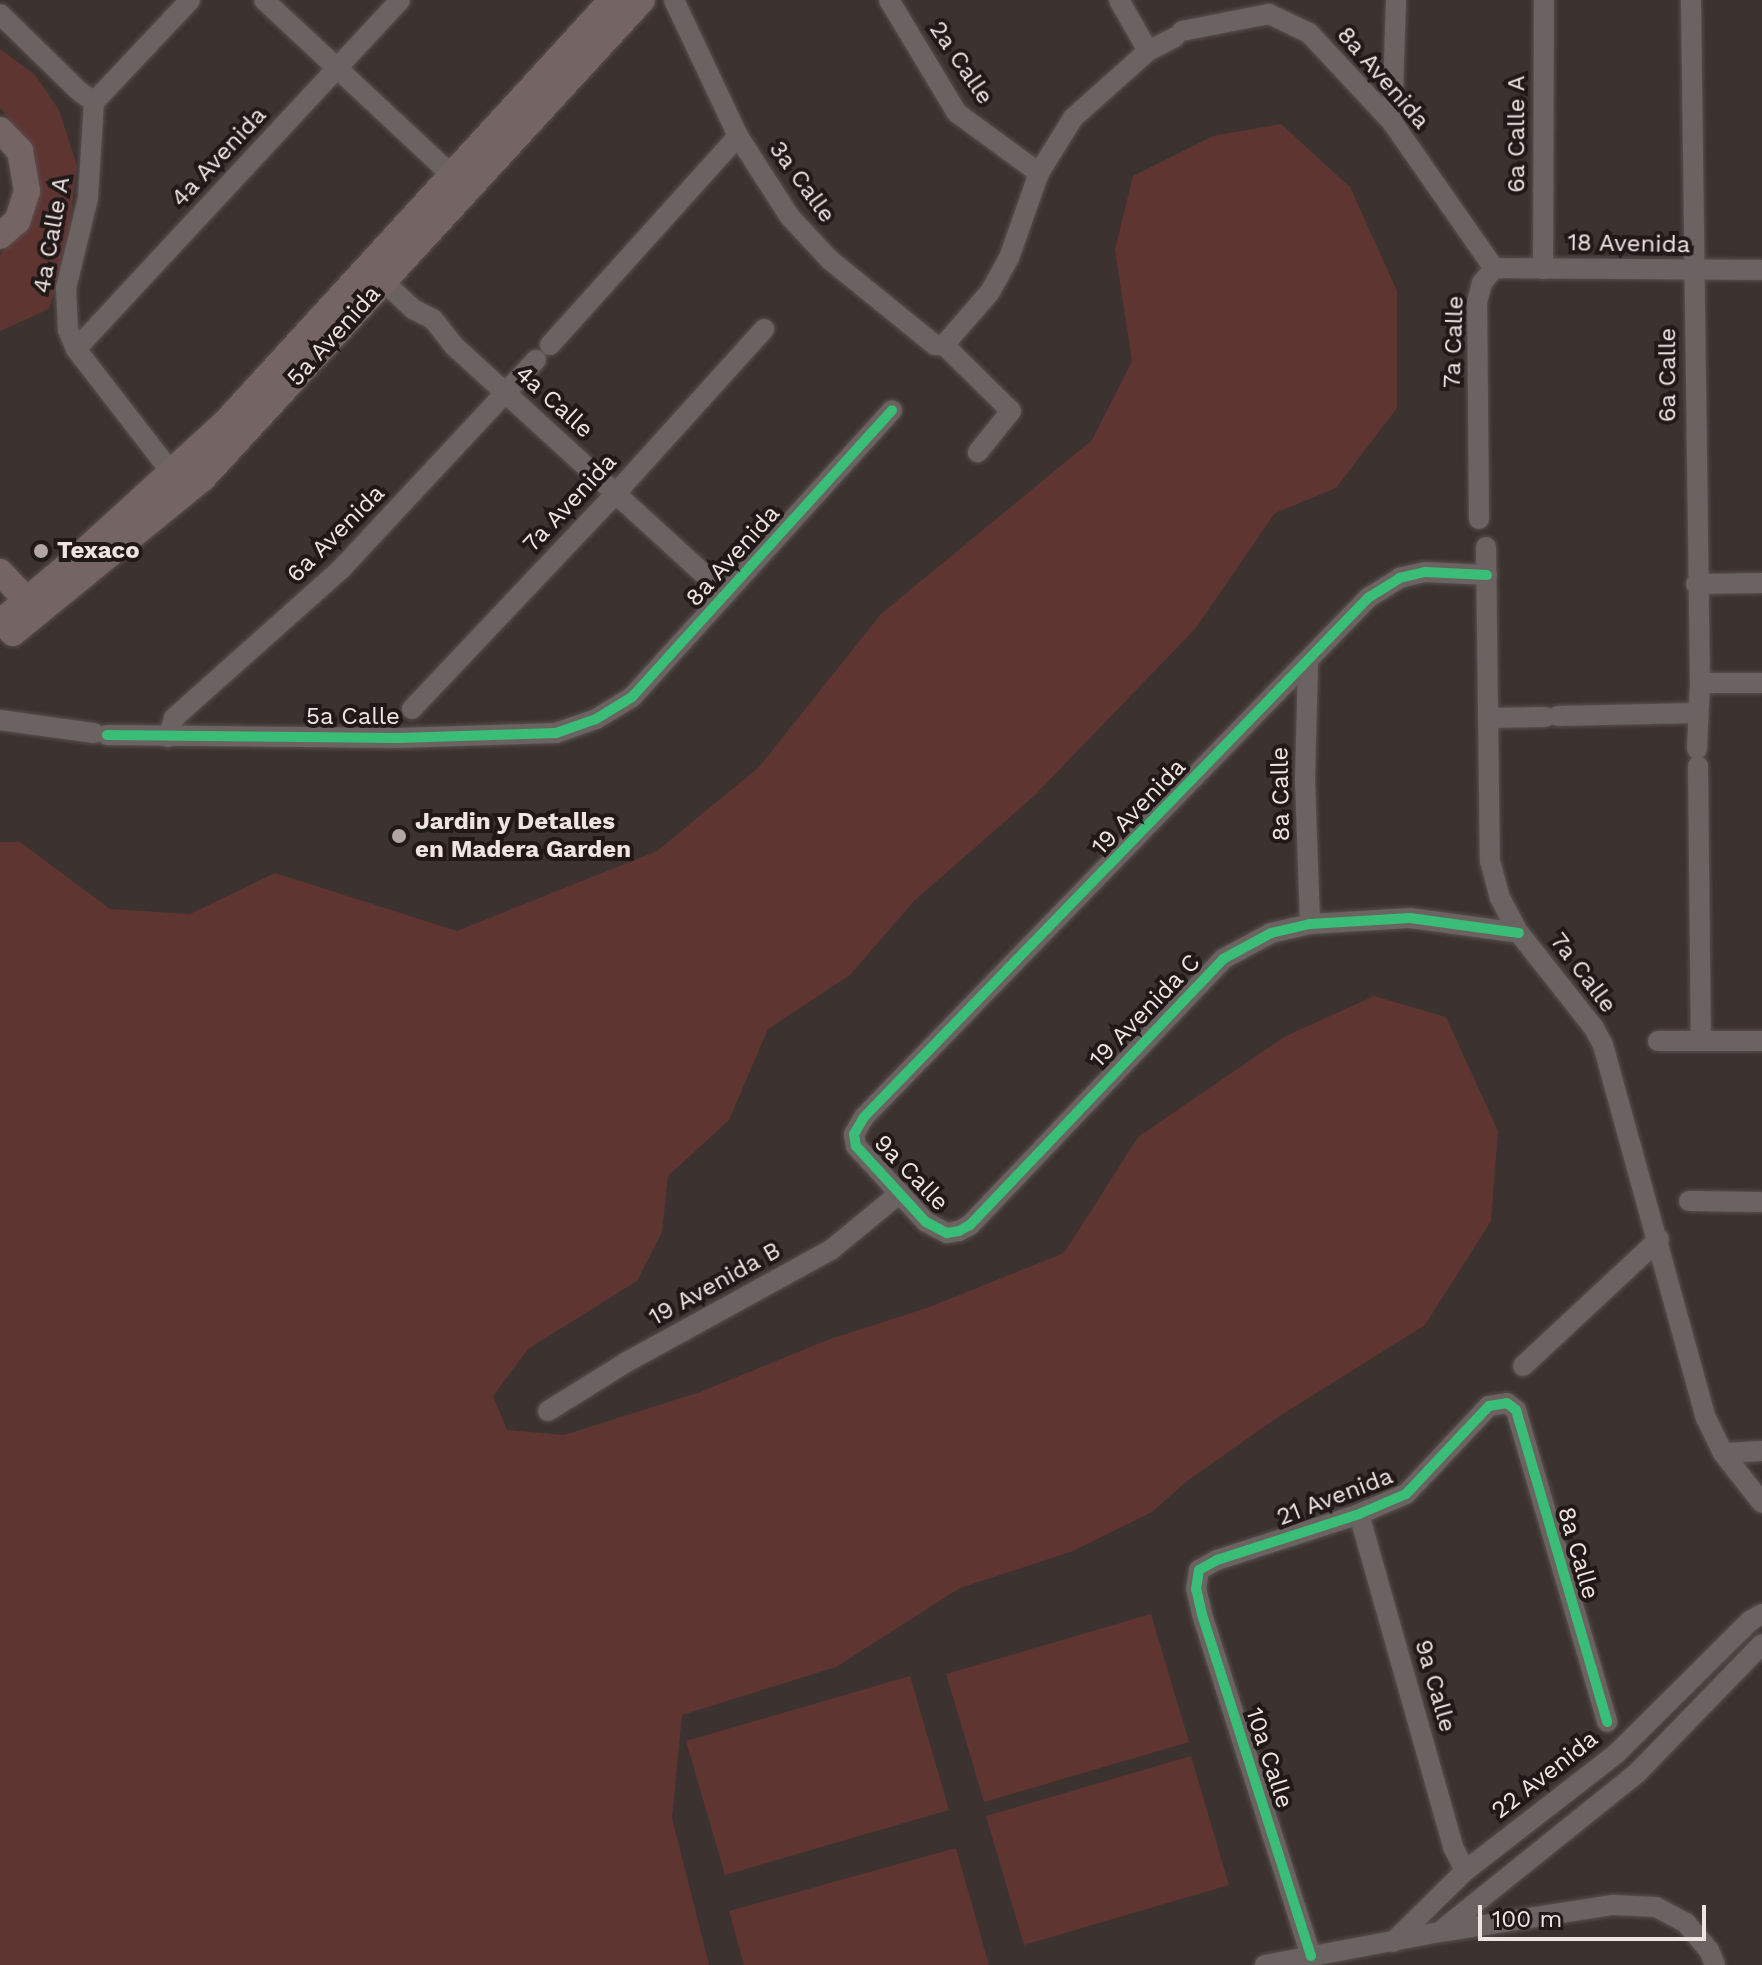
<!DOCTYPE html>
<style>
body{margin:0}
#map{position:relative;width:1762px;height:1965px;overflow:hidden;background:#3c3230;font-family:"Work Sans",sans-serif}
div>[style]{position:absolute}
.green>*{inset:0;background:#5f3532}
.roads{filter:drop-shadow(0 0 2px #584f4e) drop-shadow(0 0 2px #584f4e)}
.minor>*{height:20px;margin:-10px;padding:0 10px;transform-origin:10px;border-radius:10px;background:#6a6361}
.major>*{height:26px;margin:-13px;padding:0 13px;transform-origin:13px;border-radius:13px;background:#746463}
.cycleway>*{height:10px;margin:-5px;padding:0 5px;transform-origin:5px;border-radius:5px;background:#3abd76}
.dots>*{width:22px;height:22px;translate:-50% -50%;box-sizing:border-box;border:4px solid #211818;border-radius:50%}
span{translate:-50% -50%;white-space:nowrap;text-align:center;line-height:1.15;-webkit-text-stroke:8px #211818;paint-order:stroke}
.street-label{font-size:24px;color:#f0e4e3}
.poi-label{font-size:24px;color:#f0e4e3;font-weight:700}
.left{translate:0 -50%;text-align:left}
.scale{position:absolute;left:1478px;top:1905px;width:228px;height:36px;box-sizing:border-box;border:4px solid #f0e4e3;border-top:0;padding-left:10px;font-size:24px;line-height:28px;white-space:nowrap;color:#f0e4e3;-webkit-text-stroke:6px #211818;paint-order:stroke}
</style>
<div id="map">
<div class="green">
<i style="clip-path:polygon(0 49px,35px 75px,59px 110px,77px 166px,66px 256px,49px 309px,0 331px,0 255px,36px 206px,34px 149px,0 108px)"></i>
<i style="clip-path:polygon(1281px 124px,1350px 187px,1397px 291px,1397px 408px,1336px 488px,1275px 513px,1195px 629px,1034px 796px,914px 901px,850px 975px,768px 1029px,729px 1120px,668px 1176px,662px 1232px,637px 1281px,528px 1349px,493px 1396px,507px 1430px,564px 1435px,700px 1392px,830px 1339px,927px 1308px,1064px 1253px,1138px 1137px,1284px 1037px,1374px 996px,1446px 1017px,1498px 1131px,1491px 1221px,1425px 1325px,1278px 1417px,1187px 1481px,1152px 1512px,1073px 1551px,960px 1588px,836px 1667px,682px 1715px,672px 1818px,709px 1965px,0 1965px,0 842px,20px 842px,110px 909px,190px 914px,275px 873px,457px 931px,657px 851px,759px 767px,881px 614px,1092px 440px,1132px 361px,1115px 250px,1133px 176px,1213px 136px)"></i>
<i style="clip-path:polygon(1151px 1614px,1189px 1742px,984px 1802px,946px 1674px)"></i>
<i style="clip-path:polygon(910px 1676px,949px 1810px,725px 1875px,686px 1741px)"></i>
<i style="clip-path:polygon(1191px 1756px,1229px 1885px,1024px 1945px,986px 1816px)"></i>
<i style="clip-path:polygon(956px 1848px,989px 1965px,744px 1965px,729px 1911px)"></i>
</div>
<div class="roads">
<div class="minor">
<i style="left:264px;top:0;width:268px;rotate:43deg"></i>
<i style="left:674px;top:0;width:150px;rotate:64.8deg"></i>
<i style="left:738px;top:136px;width:96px;rotate:57.3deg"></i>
<i style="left:790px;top:217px;width:59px;rotate:47.1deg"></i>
<i style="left:830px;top:260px;width:135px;rotate:39deg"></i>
<i style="left:935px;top:345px;width:9px"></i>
<i style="left:889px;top:0;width:132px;rotate:59deg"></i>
<i style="left:957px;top:113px;width:102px;rotate:36.2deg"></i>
<i style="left:1119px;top:0;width:59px;rotate:60.4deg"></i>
<i style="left:1691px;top:0;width:683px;rotate:89.25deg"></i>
<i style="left:1700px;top:683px;width:66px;rotate:92.6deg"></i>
<i style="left:0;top:14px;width:110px;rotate:44.3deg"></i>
<i style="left:79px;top:91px;width:19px;rotate:36deg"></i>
<i style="left:94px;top:102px;width:96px;rotate:93.6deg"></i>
<i style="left:88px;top:198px;width:93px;rotate:103.7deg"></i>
<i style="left:66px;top:288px;width:42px;rotate:87.3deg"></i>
<i style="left:68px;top:330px;width:21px;rotate:67deg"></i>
<i style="left:76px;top:349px;width:155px;rotate:52.3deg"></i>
<i style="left:1182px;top:31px;width:89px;rotate:-11.1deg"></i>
<i style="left:1269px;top:14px;width:44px;rotate:25.4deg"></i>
<i style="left:1309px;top:33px;width:122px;rotate:47deg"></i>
<i style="left:1392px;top:122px;width:178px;rotate:55.1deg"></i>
<i style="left:94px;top:102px;width:140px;rotate:-46.7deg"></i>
<i style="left:1392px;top:122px;width:122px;rotate:-88.1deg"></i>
<i style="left:1494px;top:268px;width:268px;rotate:0.4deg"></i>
<i style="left:1543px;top:269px;width:269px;rotate:-89.8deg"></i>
<i style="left:383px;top:281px;width:41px;rotate:43deg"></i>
<i style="left:413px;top:309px;width:22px;rotate:27deg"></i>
<i style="left:433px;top:319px;width:33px;rotate:52deg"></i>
<i style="left:453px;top:345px;width:369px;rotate:42.4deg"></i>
<i style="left:550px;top:345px;width:281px;rotate:-48deg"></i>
<i style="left:944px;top:345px;width:70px;rotate:-49deg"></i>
<i style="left:990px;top:292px;width:39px;rotate:-61deg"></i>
<i style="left:1009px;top:258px;width:90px;rotate:-70.6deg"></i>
<i style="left:1039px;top:173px;width:65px;rotate:-58.3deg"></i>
<i style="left:1073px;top:118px;width:101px;rotate:-41.8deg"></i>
<i style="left:1148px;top:51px;width:30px;rotate:-27deg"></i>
<i style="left:944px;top:345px;width:94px;rotate:44.6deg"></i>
<i style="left:1011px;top:411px;width:53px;rotate:128.8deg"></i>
<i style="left:76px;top:349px;width:476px;rotate:-47.1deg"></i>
<i style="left:1479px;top:519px;width:217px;rotate:-90.5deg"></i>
<i style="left:1477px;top:302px;width:20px;rotate:-75deg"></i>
<i style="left:1482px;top:283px;width:19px;rotate:-51deg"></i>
<i style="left:1486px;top:547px;width:314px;rotate:89.3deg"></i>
<i style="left:1490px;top:861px;width:38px;rotate:75deg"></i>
<i style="left:1500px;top:898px;width:40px;rotate:62deg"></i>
<i style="left:1519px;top:933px;width:121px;rotate:51.7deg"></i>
<i style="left:1594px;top:1028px;width:19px;rotate:62deg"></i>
<i style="left:1603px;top:1045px;width:387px;rotate:74.6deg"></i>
<i style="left:1706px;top:1418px;width:39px;rotate:64deg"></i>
<i style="left:1723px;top:1453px;width:63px;rotate:52deg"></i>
<i style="left:1487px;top:575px;width:62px;rotate:-177.2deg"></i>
<i style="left:1425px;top:572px;width:26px;rotate:167deg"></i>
<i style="left:1400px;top:578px;width:36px;rotate:148deg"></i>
<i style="left:1369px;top:597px;width:725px;rotate:134.16deg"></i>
<i style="left:864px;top:1117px;width:20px;rotate:120deg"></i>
<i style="left:854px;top:1134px;width:12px;rotate:81deg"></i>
<i style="left:856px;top:1146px;width:103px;rotate:47.4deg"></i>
<i style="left:926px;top:1222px;width:24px;rotate:28deg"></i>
<i style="left:947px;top:1233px;width:12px;rotate:-9deg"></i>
<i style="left:959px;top:1231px;width:13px;rotate:-29deg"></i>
<i style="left:970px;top:1225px;width:367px;rotate:-46.4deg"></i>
<i style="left:1223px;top:959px;width:55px;rotate:-28.4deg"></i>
<i style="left:1271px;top:933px;width:40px;rotate:-13deg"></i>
<i style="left:1310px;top:924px;width:100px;rotate:-3.4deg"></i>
<i style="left:1410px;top:918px;width:110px;rotate:7.8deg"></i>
<i style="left:1696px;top:584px;width:66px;rotate:-0.9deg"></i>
<i style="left:1308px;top:664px;width:116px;rotate:91.5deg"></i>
<i style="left:1305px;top:780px;width:144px;rotate:88deg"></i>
<i style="left:1700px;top:683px;width:62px"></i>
<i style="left:412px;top:709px;width:297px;rotate:-46.6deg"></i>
<i style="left:616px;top:493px;width:221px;rotate:-47.9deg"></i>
<i style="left:1558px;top:716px;width:139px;rotate:-1.2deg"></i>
<i style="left:1488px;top:718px;width:57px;rotate:-1deg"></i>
<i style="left:0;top:720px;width:95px;rotate:7.9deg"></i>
<i style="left:107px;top:735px;width:291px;rotate:0.6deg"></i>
<i style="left:398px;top:738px;width:158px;rotate:-1.8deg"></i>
<i style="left:556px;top:733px;width:42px;rotate:-19.3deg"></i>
<i style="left:596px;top:719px;width:42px;rotate:-31.4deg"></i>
<i style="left:632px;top:697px;width:387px;rotate:-47.8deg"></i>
<i style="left:168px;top:737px;width:20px;rotate:-72deg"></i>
<i style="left:174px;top:718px;width:224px;rotate:-41.7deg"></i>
<i style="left:341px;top:569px;width:286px;rotate:-47deg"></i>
<i style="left:1698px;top:766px;width:275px;rotate:89.4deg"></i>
<i style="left:1658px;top:1041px;width:104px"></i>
<i style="left:1689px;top:1201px;width:73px;rotate:0.8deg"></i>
<i style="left:1523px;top:1366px;width:186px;rotate:-43deg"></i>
<i style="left:548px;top:1411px;width:91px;rotate:-31.9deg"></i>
<i style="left:625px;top:1363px;width:236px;rotate:-28.8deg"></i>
<i style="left:832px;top:1249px;width:88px;rotate:-39.5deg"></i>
<i style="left:1723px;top:1453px;width:39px;rotate:-3deg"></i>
<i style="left:1359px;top:1514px;width:346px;rotate:74.2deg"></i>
<i style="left:1453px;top:1847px;width:27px;rotate:63deg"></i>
<i style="left:1443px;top:1929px;width:250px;rotate:-38.8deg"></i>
<i style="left:1638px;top:1772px;width:178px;rotate:-45.9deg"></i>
<i style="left:1393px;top:1942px;width:101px;rotate:-44.6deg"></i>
<i style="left:1465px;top:1871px;width:191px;rotate:-37.8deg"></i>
<i style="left:1616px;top:1754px;width:189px;rotate:-44.8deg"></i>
<i style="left:1750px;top:1621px;width:14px;rotate:-30deg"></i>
<i style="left:1311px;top:1956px;width:359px;rotate:-107.7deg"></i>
<i style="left:1202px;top:1614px;width:26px;rotate:-103deg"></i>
<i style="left:1196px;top:1589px;width:19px;rotate:-81deg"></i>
<i style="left:1199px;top:1570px;width:21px;rotate:-29deg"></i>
<i style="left:1217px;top:1560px;width:149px;rotate:-17.9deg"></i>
<i style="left:1359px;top:1514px;width:51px;rotate:-23.1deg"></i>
<i style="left:1406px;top:1494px;width:121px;rotate:-46.7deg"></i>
<i style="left:1489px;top:1406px;width:18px;rotate:-9deg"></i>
<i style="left:1507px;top:1403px;width:11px;rotate:38deg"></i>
<i style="left:1516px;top:1410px;width:325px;rotate:73.7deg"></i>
<i style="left:1265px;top:1965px;width:178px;rotate:-10.7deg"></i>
<i style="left:1440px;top:1932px;width:175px;rotate:-8.9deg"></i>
<i style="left:1613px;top:1905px;width:43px;rotate:2.7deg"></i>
<i style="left:1656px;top:1907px;width:34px;rotate:28deg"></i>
<i style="left:1686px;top:1923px;width:35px;rotate:50deg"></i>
<i style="left:1709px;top:1950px;width:16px;rotate:68deg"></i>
</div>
<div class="major">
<i style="left:0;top:130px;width:29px;rotate:46deg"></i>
<i style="left:20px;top:151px;width:41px;rotate:80.1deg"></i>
<i style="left:27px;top:191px;width:32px;rotate:108deg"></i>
<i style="left:17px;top:221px;width:23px;rotate:139deg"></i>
<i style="left:0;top:572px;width:54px;rotate:46.5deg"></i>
<i style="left:0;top:619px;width:19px;rotate:47deg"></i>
<i style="left:13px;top:633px;width:244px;rotate:-39.2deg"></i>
<i style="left:202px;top:479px;width:650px;rotate:-47.43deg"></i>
<i style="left:2px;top:621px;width:98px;rotate:-40deg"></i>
<i style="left:77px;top:558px;width:200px;rotate:-42.4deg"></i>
<i style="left:225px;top:423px;width:573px;rotate:-47.54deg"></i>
</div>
</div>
<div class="cycleway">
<i style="left:1487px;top:575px;width:62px;rotate:-177.2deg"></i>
<i style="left:1425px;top:572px;width:26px;rotate:167deg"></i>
<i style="left:1400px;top:578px;width:36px;rotate:148deg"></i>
<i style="left:1369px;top:597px;width:725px;rotate:134.16deg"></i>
<i style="left:864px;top:1117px;width:20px;rotate:120deg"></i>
<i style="left:854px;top:1134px;width:12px;rotate:81deg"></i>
<i style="left:856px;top:1146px;width:103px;rotate:47.4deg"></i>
<i style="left:926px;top:1222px;width:24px;rotate:28deg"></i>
<i style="left:947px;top:1233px;width:12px;rotate:-9deg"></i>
<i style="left:959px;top:1231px;width:13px;rotate:-29deg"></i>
<i style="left:970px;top:1225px;width:367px;rotate:-46.4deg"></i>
<i style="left:1223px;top:959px;width:55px;rotate:-28.4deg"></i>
<i style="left:1271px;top:933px;width:40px;rotate:-13deg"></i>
<i style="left:1310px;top:924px;width:100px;rotate:-3.4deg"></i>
<i style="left:1410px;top:918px;width:110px;rotate:7.8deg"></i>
<i style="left:107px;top:735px;width:291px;rotate:0.6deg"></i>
<i style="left:398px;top:738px;width:158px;rotate:-1.8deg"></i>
<i style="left:556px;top:733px;width:42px;rotate:-19.3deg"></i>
<i style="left:596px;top:719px;width:42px;rotate:-31.4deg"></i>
<i style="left:632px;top:697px;width:387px;rotate:-47.8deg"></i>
<i style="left:1311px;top:1956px;width:359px;rotate:-107.7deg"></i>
<i style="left:1202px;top:1614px;width:26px;rotate:-103deg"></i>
<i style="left:1196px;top:1589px;width:19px;rotate:-81deg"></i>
<i style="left:1199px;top:1570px;width:21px;rotate:-29deg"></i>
<i style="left:1217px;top:1560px;width:149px;rotate:-17.9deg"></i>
<i style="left:1359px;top:1514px;width:51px;rotate:-23.1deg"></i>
<i style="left:1406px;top:1494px;width:121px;rotate:-46.7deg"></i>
<i style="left:1489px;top:1406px;width:18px;rotate:-9deg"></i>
<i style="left:1507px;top:1403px;width:11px;rotate:38deg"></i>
<i style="left:1516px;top:1410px;width:325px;rotate:73.7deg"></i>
</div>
<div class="dots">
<i style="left:41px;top:551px;background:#b1a6a4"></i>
<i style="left:399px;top:836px;background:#b1a6a4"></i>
</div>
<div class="street-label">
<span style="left:961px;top:63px;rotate:56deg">2a Calle</span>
<span style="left:1383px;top:78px;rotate:49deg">8a Avenida</span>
<span style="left:1517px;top:134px;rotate:-90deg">6a Calle A</span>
<span style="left:219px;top:157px;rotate:-47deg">4a Avenida</span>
<span style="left:802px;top:182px;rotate:54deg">3a Calle</span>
<span style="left:52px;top:235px;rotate:-80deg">4a Calle A</span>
<span style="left:1629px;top:244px;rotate:1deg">18 Avenida</span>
<span style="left:334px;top:336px;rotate:-48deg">5a Avenida</span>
<span style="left:1454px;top:342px;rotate:-88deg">7a Calle</span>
<span style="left:1668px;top:375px;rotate:-90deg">6a Calle</span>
<span style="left:554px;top:402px;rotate:42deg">4a Calle</span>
<span style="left:570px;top:503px;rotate:-47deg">7a Avenida</span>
<span style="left:336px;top:534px;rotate:-45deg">6a Avenida</span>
<span style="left:733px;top:556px;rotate:-48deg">8a Avenida</span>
<span style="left:353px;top:717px">5a Calle</span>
<span style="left:1281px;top:794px;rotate:-91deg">8a Calle</span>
<span style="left:1139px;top:807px;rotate:-46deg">19 Avenida</span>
<span style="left:1583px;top:973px;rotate:53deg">7a Calle</span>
<span style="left:1145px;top:1011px;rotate:-46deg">19 Avenida C</span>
<span style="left:911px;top:1173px;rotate:46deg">9a Calle</span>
<span style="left:715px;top:1284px;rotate:-29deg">19 Avenida B</span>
<span style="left:1335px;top:1497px;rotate:-21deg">21 Avenida</span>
<span style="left:1578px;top:1553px;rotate:74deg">8a Calle</span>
<span style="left:1435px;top:1686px;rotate:74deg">9a Calle</span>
<span style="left:1269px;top:1758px;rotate:72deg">10a Calle</span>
<span style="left:1545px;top:1775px;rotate:-38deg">22 Avenida</span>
</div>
<div class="poi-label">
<span class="left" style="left:57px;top:551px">Texaco</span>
<span class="left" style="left:415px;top:836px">Jardin y Detalles<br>en Madera Garden</span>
</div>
<div class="scale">100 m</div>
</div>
